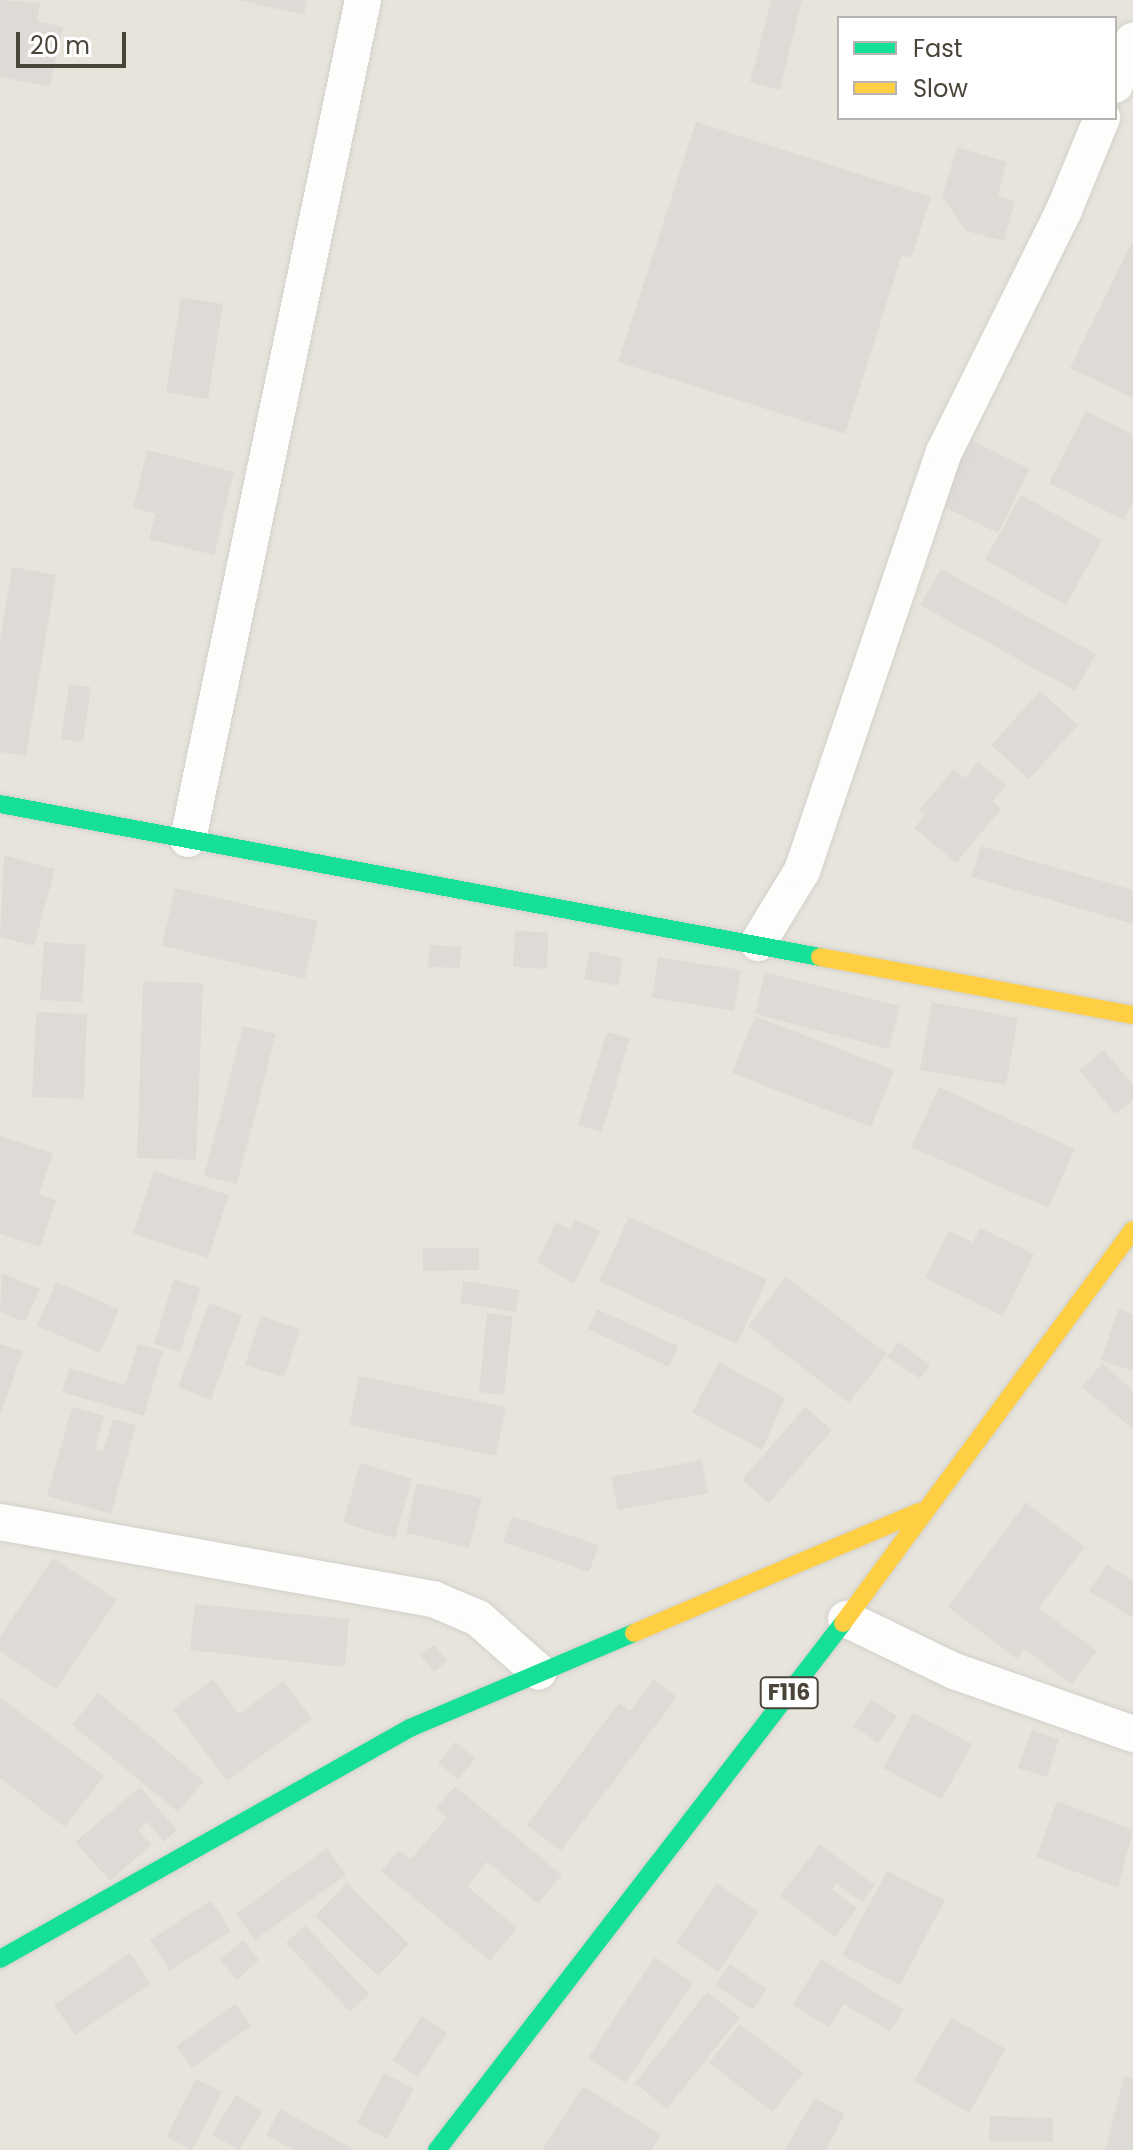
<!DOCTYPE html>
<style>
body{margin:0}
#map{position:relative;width:1133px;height:2150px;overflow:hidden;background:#f4f2ee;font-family:Poppins,sans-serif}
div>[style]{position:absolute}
.residential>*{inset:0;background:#e7e4dc}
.building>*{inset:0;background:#dedbd6}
.roads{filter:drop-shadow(0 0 2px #d2d0cb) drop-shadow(0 0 2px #d2d0cb)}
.street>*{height:36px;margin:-18px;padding:0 18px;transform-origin:18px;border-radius:18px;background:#fdfdfc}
.fast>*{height:18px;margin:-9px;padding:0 9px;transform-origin:9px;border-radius:9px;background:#16e098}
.slow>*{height:18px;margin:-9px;padding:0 9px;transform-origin:9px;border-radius:9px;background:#ffcf43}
span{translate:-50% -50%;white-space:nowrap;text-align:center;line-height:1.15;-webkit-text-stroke:8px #fff;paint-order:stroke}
.shield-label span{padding:2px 6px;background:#fff;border:2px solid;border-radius:6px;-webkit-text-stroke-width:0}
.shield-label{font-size:22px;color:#4b4439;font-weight:700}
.legend{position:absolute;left:837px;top:16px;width:280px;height:104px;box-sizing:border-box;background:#fff;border:2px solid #b7b4b0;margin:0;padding:10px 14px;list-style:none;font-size:24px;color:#4b4439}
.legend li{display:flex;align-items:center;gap:16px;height:40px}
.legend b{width:40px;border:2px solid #b7b4b0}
.scale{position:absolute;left:16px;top:32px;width:110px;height:36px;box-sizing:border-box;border:4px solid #4b4439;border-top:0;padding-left:10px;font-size:24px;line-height:28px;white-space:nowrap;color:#4b4439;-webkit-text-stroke:6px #fff;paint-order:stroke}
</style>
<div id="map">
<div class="residential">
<i style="clip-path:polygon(evenodd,0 0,1133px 0,1133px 2150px,0 2150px,0 0,839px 18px,1115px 18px,1115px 118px,839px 118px,839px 18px)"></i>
</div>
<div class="building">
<i style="clip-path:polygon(0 0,40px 3px,37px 21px,63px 27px,50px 87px,0 77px)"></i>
<i style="clip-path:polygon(238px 0,307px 0,304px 15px)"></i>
<i style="clip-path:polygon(771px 0,802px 0,780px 90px,750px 82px)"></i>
<i style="clip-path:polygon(696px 122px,931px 197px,911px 258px,902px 255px,845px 434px,618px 362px)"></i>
<i style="clip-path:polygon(957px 147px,1007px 162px,998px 196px,1015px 201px,1004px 241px,966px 231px,942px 196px)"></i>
<i style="clip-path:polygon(1133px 240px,1133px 398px,1070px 368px)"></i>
<i style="clip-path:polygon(181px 297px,223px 304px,208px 399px,166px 392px)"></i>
<i style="clip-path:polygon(1086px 411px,1133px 434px,1133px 502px,1124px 520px,1049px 483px)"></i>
<i style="clip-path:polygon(969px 439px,1030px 469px,998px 533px,938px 504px)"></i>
<i style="clip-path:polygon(147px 450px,234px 472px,214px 555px,149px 539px,155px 514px,133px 508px)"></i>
<i style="clip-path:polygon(1021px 495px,1102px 540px,1066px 605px,985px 560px)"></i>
<i style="clip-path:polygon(12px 567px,56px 575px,26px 756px,0 752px,0 640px)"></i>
<i style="clip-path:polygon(941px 569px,1096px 654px,1075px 691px,920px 605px)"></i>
<i style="clip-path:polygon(69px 684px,91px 687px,83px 742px,61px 739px)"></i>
<i style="clip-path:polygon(1040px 691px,1078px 725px,1029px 779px,991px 745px)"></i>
<i style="clip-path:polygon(978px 762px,1006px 785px,993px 801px,1001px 809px,956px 863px,914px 828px,925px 815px,919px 810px,954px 769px,965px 778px)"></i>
<i style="clip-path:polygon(981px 846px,1133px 890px,1133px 924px,971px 877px)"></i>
<i style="clip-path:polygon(4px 855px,55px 869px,34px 946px,0 937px)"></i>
<i style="clip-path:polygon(175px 888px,318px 921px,305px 979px,162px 946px)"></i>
<i style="clip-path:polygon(515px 931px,548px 932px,547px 969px,513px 967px)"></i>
<i style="clip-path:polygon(44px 942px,86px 945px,82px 1002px,40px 1000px)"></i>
<i style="clip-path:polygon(430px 945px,461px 947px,460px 968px,428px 967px)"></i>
<i style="clip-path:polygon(590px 951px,623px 958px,618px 986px,584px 979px)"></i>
<i style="clip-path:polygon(658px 957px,741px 970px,734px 1011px,652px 998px)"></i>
<i style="clip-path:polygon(765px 972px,900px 1006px,889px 1049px,755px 1014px)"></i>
<i style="clip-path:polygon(143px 981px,203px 983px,196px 1160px,137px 1158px)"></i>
<i style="clip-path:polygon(932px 1002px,1018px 1018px,1006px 1085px,920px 1070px)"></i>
<i style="clip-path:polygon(36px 1012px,87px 1014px,84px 1099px,32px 1097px)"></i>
<i style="clip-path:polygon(755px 1016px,894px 1070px,871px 1127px,732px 1073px)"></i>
<i style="clip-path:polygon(243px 1026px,276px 1034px,237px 1184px,204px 1176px)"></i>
<i style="clip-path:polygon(607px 1032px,630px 1038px,602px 1132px,578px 1125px)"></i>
<i style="clip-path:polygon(1104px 1050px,1133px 1085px,1133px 1100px,1115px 1114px,1079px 1070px)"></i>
<i style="clip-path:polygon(939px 1087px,1075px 1149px,1048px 1208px,911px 1147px)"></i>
<i style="clip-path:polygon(0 1136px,53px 1153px,39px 1194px,56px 1200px,40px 1247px,0 1234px)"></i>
<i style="clip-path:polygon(154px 1171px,229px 1195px,208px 1258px,133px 1234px)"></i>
<i style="clip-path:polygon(629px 1217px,767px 1279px,737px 1344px,599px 1281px)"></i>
<i style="clip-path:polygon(575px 1219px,600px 1231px,574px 1284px,537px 1262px,556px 1222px,570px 1229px)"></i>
<i style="clip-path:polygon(980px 1228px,1034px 1254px,1003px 1316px,925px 1278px,949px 1231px,973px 1242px)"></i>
<i style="clip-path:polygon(423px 1248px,479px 1248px,479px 1270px,423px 1271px)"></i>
<i style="clip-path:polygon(2px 1273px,40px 1289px,25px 1322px,0 1312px)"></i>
<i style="clip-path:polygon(786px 1277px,887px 1354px,849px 1403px,748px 1326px)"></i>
<i style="clip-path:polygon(174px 1279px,201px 1288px,180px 1352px,154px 1344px)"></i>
<i style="clip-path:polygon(463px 1281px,519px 1290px,516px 1312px,460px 1303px)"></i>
<i style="clip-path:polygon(56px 1282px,119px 1309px,100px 1353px,37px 1326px)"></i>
<i style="clip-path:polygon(209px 1303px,242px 1315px,211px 1400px,178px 1387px)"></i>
<i style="clip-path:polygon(597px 1309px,678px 1346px,669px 1367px,588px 1329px)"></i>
<i style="clip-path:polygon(1118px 1309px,1133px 1314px,1133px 1371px,1101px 1360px)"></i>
<i style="clip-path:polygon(487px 1313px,513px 1316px,504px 1395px,479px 1392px)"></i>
<i style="clip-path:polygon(261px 1316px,300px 1329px,284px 1377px,245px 1365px)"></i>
<i style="clip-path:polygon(898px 1342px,930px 1365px,920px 1379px,887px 1357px)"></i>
<i style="clip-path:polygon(0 1344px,23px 1351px,0 1415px)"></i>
<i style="clip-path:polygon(138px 1344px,163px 1351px,144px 1416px,62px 1392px,69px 1368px,125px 1385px)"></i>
<i style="clip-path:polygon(719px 1362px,785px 1398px,762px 1450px,692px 1412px)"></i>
<i style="clip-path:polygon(1102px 1363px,1133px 1390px,1133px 1429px,1082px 1387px)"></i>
<i style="clip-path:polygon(359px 1376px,506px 1407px,496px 1456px,349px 1425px)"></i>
<i style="clip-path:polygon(72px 1407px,104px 1416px,95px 1449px,103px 1451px,113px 1419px,136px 1425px,111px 1514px,47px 1496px)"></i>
<i style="clip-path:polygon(805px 1407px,832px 1430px,769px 1503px,742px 1480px)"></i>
<i style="clip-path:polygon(702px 1460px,708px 1493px,618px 1510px,611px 1477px)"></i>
<i style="clip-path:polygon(360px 1463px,412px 1479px,395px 1538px,343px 1523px)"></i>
<i style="clip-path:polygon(417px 1483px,482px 1498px,469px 1548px,406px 1533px)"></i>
<i style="clip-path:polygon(1026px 1502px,1085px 1547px,1039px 1608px,1097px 1651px,1072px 1684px,1024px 1649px,1017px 1659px,948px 1607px)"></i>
<i style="clip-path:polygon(512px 1516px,599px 1545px,589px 1572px,503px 1542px)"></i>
<i style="clip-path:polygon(53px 1558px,117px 1600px,56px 1689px,0 1651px,0 1636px)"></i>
<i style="clip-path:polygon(1107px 1564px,1133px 1581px,1133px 1618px,1089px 1591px)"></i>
<i style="clip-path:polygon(195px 1604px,349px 1619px,345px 1667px,190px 1650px)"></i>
<i style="clip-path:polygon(434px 1645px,447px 1661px,434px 1672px,420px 1655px)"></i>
<i style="clip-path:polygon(213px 1679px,239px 1714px,284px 1681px,312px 1719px,227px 1781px,173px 1709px)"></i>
<i style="clip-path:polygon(654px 1679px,677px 1697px,561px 1851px,527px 1825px,619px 1703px,630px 1711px)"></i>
<i style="clip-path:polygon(98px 1693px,204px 1781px,178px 1812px,72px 1725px)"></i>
<i style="clip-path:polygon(0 1697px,104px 1776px,65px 1827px,0 1778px)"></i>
<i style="clip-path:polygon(871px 1699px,897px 1716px,878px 1743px,853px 1726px)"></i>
<i style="clip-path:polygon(913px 1713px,972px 1744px,942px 1799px,883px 1768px)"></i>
<i style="clip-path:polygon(1032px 1730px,1059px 1739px,1047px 1777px,1018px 1768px)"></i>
<i style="clip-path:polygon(455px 1742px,476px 1758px,458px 1779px,438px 1763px)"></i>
<i style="clip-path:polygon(455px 1786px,562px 1875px,538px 1904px,487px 1862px,467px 1886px,517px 1928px,490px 1961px,381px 1871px,399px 1850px,411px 1859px,447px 1817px,436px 1808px)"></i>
<i style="clip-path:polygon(140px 1787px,177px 1830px,164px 1842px,147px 1822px,138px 1830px,151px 1845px,110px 1881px,75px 1842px)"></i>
<i style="clip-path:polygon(1057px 1801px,1133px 1830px,1118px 1888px,1036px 1857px)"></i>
<i style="clip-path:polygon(820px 1844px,875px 1885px,862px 1902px,836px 1883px,832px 1890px,857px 1908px,835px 1937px,780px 1896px)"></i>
<i style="clip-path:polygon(327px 1848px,346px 1875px,255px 1940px,236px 1914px)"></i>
<i style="clip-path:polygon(887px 1871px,945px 1900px,900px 1985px,842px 1955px)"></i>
<i style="clip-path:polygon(347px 1883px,409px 1944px,378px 1976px,315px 1916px)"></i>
<i style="clip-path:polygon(717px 1883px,759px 1912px,718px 1972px,676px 1943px)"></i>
<i style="clip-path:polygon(211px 1900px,231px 1931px,170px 1971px,150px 1940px)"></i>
<i style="clip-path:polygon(305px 1925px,369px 1994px,350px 2012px,286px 1943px)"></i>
<i style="clip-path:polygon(243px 1940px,259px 1960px,237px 1980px,220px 1960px)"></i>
<i style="clip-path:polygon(130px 1953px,151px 1984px,75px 2035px,54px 2005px)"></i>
<i style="clip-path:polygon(655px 1957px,693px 1983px,625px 2083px,588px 2058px)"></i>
<i style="clip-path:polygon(821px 1959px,904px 2010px,890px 2032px,844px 2004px,829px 2027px,793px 2005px)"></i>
<i style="clip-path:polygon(730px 1964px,767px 1989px,753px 2010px,715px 1985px)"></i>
<i style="clip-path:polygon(707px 1992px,740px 2017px,667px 2109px,635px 2083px)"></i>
<i style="clip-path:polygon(235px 2004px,251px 2026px,192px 2068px,176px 2046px)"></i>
<i style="clip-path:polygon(422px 2016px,447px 2033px,418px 2077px,392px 2060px)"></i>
<i style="clip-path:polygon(951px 2017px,1006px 2049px,969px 2113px,914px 2081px)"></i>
<i style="clip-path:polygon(740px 2024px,803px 2073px,773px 2112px,709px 2063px)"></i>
<i style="clip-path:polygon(384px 2073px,414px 2089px,387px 2139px,357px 2123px)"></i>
<i style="clip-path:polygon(1124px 2076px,1133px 2078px,1133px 2150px,1105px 2150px)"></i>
<i style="clip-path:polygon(196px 2079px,222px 2092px,192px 2150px,166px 2137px)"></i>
<i style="clip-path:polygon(583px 2086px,661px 2135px,651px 2150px,542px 2150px)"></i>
<i style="clip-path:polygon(236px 2095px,263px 2111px,239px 2150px,212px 2135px)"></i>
<i style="clip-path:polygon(814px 2098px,845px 2114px,826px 2150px,785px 2150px)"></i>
<i style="clip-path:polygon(280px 2109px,355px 2150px,294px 2150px,266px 2135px)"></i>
<i style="clip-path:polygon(990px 2116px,1053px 2118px,1053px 2142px,989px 2141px)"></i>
</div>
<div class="roads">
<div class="street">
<i style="left:1115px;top:85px;width:48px;rotate:-67.8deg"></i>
<i style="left:188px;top:839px;width:857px;rotate:-78.22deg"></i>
<i style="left:758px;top:943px;width:84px;rotate:-58.6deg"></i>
<i style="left:802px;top:871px;width:442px;rotate:-71.3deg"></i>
<i style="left:944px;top:452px;width:270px;rotate:-63.6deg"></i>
<i style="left:1064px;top:210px;width:100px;rotate:-67.6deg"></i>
<i style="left:0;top:1522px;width:440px;rotate:10.1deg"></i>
<i style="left:433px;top:1599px;width:49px;rotate:22.9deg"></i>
<i style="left:478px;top:1618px;width:81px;rotate:41.5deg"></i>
<i style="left:846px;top:1619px;width:120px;rotate:25.7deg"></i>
<i style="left:954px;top:1671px;width:190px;rotate:19.4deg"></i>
</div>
<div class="fast">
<i style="left:0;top:804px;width:834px;rotate:10.57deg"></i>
<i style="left:0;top:1959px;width:471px;rotate:-29.4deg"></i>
<i style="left:410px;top:1728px;width:243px;rotate:-23deg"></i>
<i style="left:437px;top:2150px;width:665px;rotate:-52.39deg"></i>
</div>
<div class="slow">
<i style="left:820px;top:957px;width:318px;rotate:10.5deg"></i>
<i style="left:843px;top:1623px;width:488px;rotate:-53.6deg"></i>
<i style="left:634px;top:1633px;width:310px;rotate:-23deg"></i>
</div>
</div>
<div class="shield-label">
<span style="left:789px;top:1693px">F116</span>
</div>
<ul class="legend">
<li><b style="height:10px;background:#16e098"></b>Fast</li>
<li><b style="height:10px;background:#ffcf43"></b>Slow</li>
</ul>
<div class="scale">20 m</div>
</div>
